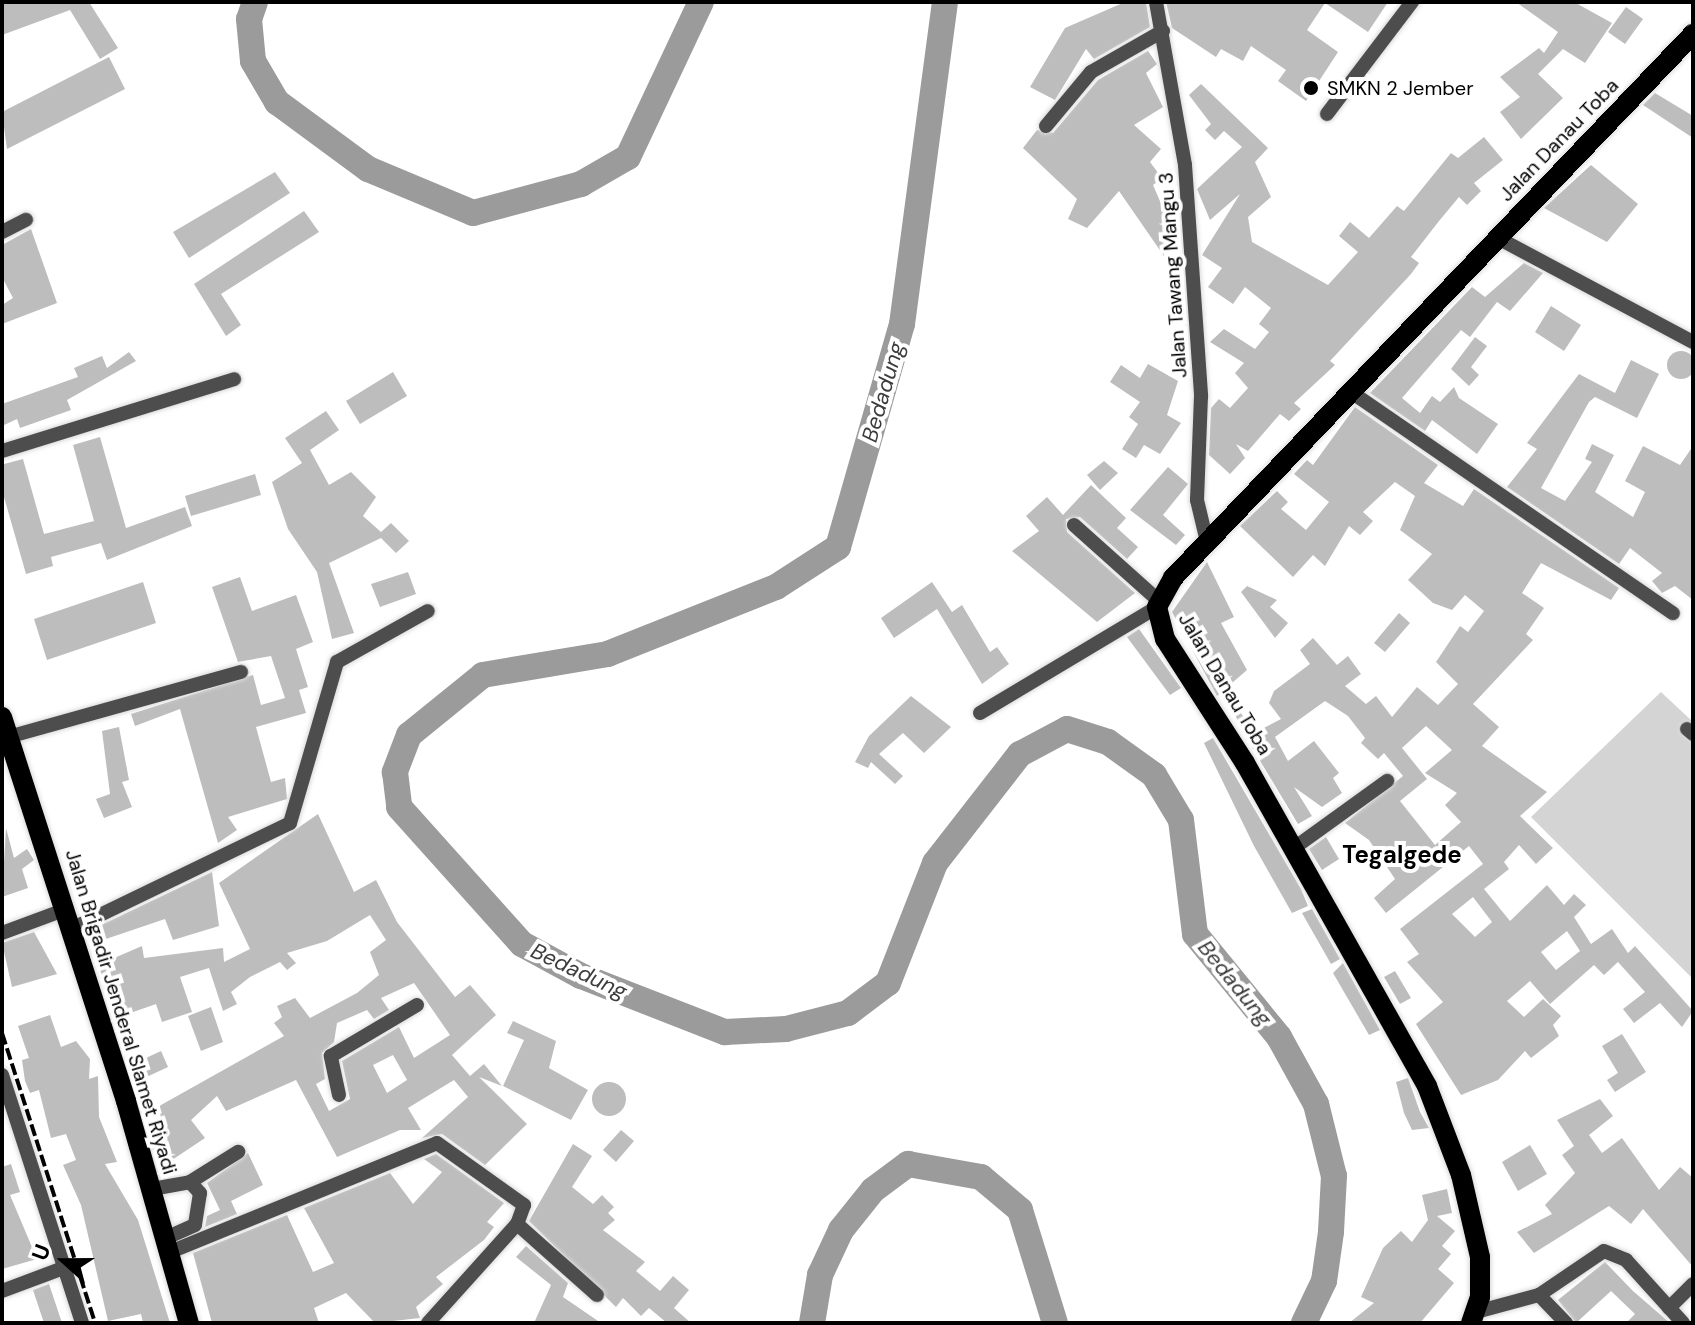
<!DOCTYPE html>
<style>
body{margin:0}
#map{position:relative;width:1695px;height:1325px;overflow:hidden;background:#fff;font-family:"DM Sans",sans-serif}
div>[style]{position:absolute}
.green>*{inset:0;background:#d4d4d4}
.river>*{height:26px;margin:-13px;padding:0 13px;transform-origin:13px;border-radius:13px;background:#9b9b9b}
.building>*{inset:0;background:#bdbdbd}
.round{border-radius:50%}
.roads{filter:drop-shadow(0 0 2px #dbdbdb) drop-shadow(0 0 2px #dbdbdb)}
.minor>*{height:14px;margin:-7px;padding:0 7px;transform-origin:7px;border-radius:7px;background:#4d4d4d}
.major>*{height:20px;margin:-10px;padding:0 10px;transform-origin:10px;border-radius:10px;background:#000}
.rail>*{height:4px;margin-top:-2px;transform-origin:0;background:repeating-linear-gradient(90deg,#000 0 12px,transparent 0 16px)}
.dots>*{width:22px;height:22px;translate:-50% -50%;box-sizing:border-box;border:4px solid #fff;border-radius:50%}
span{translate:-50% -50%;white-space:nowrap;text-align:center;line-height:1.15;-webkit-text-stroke:8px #fff;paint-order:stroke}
.poi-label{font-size:20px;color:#000}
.left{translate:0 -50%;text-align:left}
.street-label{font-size:20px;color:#000}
.water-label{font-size:22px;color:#3c3c3c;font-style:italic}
.quarter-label{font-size:24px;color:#000;font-weight:700}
.frame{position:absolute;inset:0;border:4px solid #000;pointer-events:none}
.north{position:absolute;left:24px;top:1221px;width:80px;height:80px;-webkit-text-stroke:6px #fff;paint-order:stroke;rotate:291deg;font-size:22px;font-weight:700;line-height:32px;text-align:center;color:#000}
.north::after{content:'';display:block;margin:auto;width:28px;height:36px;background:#000;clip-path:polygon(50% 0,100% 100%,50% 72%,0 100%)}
</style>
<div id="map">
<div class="green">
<i style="clip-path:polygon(1661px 692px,1693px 722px,1693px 979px,1531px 817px)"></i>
</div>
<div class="river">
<i style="left:255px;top:2px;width:18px;rotate:109deg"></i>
<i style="left:249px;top:19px;width:42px;rotate:84.6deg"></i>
<i style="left:253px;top:61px;width:48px;rotate:59.7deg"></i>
<i style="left:277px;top:102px;width:113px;rotate:36.4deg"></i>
<i style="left:368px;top:169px;width:114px;rotate:22.7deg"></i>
<i style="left:473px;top:213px;width:112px;rotate:-15deg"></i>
<i style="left:581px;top:184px;width:54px;rotate:-29.9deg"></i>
<i style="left:628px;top:157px;width:171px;rotate:-64.8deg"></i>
<i style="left:945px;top:2px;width:325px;rotate:97.6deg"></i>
<i style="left:902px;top:324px;width:232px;rotate:106deg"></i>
<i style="left:838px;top:547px;width:74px;rotate:147.2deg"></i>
<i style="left:776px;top:587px;width:181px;rotate:158.3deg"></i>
<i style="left:608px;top:654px;width:127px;rotate:170.5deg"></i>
<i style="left:483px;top:675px;width:95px;rotate:141deg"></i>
<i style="left:409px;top:735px;width:40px;rotate:111deg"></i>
<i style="left:395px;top:772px;width:35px;rotate:83deg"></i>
<i style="left:399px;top:807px;width:184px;rotate:48.1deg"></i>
<i style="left:522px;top:944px;width:67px;rotate:28.5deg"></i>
<i style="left:581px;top:976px;width:155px;rotate:21.3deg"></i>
<i style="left:725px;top:1032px;width:61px;rotate:-2.8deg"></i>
<i style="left:786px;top:1029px;width:64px;rotate:-14.5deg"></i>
<i style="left:848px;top:1013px;width:50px;rotate:-36.9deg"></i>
<i style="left:888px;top:983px;width:129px;rotate:-68.6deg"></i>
<i style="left:935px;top:863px;width:138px;rotate:-52.1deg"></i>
<i style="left:1020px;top:754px;width:53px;rotate:-28deg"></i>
<i style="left:1067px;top:729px;width:43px;rotate:17.6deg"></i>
<i style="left:1108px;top:742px;width:57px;rotate:35.7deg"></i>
<i style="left:1154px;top:775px;width:52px;rotate:59deg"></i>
<i style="left:1181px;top:820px;width:115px;rotate:83deg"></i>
<i style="left:1195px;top:934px;width:133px;rotate:50.8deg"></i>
<i style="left:1279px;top:1037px;width:77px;rotate:61.1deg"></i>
<i style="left:1316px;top:1104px;width:74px;rotate:76deg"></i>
<i style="left:1334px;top:1176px;width:56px;rotate:93.1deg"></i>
<i style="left:1331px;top:1232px;width:49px;rotate:98.1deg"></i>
<i style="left:1324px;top:1281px;width:47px;rotate:115.5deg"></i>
<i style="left:812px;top:1323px;width:49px;rotate:-80.5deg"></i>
<i style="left:820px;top:1275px;width:50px;rotate:-65deg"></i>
<i style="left:841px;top:1230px;width:51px;rotate:-51.3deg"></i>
<i style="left:873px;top:1190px;width:44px;rotate:-36.6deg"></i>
<i style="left:908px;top:1164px;width:74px;rotate:10.1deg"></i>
<i style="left:981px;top:1177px;width:51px;rotate:40.2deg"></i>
<i style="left:1020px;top:1210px;width:118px;rotate:72.8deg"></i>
</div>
<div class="building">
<i style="clip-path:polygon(2px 2px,89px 2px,118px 48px,100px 59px,70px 10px,2px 35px)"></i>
<i style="clip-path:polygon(1125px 2px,1146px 2px,1150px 27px,1094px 59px,1086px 49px,1055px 100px,1030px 87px,1065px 28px)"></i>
<i style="clip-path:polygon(1166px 2px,1388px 2px,1368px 32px,1325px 3px,1307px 30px,1338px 52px,1306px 101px,1278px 81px,1286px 70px,1251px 46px,1243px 61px,1221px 49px,1216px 57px,1172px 28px)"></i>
<i style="clip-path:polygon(1516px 2px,1574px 2px,1612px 23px,1585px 63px,1563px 49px,1538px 74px,1563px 98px,1521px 139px,1500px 112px,1520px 97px,1500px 77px,1539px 48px,1544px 53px,1558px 32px)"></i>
<i style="clip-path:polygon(1626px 7px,1643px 19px,1625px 44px,1608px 32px)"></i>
<i style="clip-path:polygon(1148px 51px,1157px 64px,1146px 73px,1163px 107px,1134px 125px,1161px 149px,1150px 162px,1162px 178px,1153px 185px,1180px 247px,1166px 259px,1119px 191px,1087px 228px,1068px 219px,1077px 199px,1023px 148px,1037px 130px,1053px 133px,1098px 80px)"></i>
<i style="clip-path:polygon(109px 57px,125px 89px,7px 149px,2px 112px)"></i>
<i style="clip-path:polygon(1201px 84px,1268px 148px,1255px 162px,1271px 197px,1248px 217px,1252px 242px,1328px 285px,1358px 252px,1339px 236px,1350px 222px,1369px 238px,1397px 206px,1404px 211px,1451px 153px,1458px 158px,1484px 137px,1503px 160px,1474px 183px,1481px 191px,1467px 205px,1459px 197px,1439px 221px,1411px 257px,1419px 263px,1411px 274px,1330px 361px,1335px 365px,1294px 403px,1301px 409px,1289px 421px,1280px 414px,1248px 451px,1236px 444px,1245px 458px,1230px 474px,1209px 455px,1211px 408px,1219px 399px,1230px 408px,1248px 388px,1235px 373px,1244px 363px,1210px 342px,1224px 329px,1255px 349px,1269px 332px,1259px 324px,1271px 308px,1245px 287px,1233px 304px,1208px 287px,1222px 268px,1202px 255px,1240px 194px,1210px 220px,1197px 189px,1242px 147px,1224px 131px,1215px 140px,1205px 130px,1211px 124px,1189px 95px)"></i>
<i style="clip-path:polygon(1655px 93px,1693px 116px,1693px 138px,1643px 105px)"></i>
<i style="clip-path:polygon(1591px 165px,1638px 204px,1607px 242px,1544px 208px)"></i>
<i style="clip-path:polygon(275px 172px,290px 193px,189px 258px,173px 232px)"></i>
<i style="clip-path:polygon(304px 211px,319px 232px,221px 294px,241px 325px,226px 336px,194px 284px)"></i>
<i style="clip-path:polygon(31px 229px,57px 303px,2px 324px,2px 305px,13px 298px,2px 277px,2px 245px)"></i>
<i style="clip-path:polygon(1524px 263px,1543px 273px,1510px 311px,1497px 302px,1470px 337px,1461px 330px,1402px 398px,1420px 413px,1432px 396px,1440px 402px,1454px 387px,1459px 398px,1498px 424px,1477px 454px,1432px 420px,1425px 431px,1370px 393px,1472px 287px,1485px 297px)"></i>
<i style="clip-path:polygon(1551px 306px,1581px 325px,1564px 351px,1535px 332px)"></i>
<i style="clip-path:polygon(1475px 337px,1487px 346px,1471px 367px,1479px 375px,1469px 386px,1451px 369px)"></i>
<i class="round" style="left:1667px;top:351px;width:28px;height:28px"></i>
<i style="clip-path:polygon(129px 352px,136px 361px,67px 400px,71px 410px,20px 428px,17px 419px,2px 426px,2px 404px,78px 377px,74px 368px,102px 356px,107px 368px)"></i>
<i style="clip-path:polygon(1631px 360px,1659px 374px,1637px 418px,1595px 397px,1589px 402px,1541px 488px,1565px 501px,1592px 462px,1585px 459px,1592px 444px,1614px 455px,1595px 492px,1633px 517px,1645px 492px,1625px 481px,1643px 446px,1680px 465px,1693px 446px,1693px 600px,1675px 586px,1662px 593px,1652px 581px,1662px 573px,1630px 548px,1619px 564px,1507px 487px,1537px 449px,1527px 443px,1579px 374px,1615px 393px)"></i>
<i style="clip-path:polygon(1148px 364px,1178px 381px,1167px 415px,1181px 423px,1160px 454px,1144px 445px,1136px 458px,1122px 449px,1138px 424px,1129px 417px,1140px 402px,1110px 382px,1121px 365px,1140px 378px)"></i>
<i style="clip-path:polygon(393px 372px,407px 396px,360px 424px,346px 401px)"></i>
<i style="clip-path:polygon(evenodd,1355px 407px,1438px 465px,1424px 483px,1463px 506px,1474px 489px,1619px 588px,1611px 600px,1541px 563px,1522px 593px,1544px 608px,1526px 634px,1533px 640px,1473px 704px,1499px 727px,1482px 746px,1547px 792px,1520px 816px,1553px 848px,1536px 864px,1519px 845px,1504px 862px,1509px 869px,1484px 889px,1510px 921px,1547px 885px,1564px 905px,1574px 894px,1586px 905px,1574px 917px,1591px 944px,1612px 929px,1628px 953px,1635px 946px,1693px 1011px,1682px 1027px,1660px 1003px,1634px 1023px,1623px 1009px,1645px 992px,1618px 962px,1604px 975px,1594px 965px,1550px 1004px,1530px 981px,1507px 1001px,1524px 1017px,1543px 999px,1561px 1016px,1553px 1025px,1559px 1036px,1531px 1058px,1525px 1051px,1498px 1080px,1461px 1095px,1416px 1024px,1443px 1002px,1407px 962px,1419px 954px,1400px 929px,1483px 864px,1469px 846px,1386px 913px,1374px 898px,1395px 879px,1369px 840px,1345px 823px,1403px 776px,1384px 753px,1378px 759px,1361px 743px,1365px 738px,1348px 716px,1325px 701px,1275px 737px,1288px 761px,1314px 741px,1339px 773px,1333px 778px,1342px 793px,1322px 807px,1294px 787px,1312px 816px,1298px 824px,1253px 749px,1235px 715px,1240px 712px,1256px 732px,1281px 719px,1269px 703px,1274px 691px,1310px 664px,1300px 650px,1313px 638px,1337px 665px,1348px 656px,1361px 674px,1345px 686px,1366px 704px,1376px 696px,1392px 717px,1417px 687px,1438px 705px,1458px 684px,1436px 662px,1460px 626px,1468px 632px,1484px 611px,1465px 595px,1452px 610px,1433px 603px,1408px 580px,1432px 554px,1400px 530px,1415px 496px,1395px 482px,1363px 512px,1373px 521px,1360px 535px,1349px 526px,1325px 566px,1313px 555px,1293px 577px,1240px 526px,1277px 491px,1288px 502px,1281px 509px,1306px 530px,1329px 502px,1294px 474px,1307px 460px,1313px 465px,1355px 407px,1426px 726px,1452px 750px,1425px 773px,1457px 793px,1445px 805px,1461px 822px,1435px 845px,1400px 801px,1427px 779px,1402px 748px,1426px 726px,1355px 407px,1473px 897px,1492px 922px,1475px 937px,1452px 914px,1473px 897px,1355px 407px,1567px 931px,1580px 951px,1556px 970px,1541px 952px,1567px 931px)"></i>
<i style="clip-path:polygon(326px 411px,339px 430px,310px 450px,329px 485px,351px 472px,376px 497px,363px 516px,381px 532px,391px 523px,409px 541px,396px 553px,381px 538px,329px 563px,354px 633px,332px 639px,317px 572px,288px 529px,272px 482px,302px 463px,285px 438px)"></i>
<i style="clip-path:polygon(100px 437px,126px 528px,185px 507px,192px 526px,107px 560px,101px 543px,51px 557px,53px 566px,26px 574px,2px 490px,4px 464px,23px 459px,44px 534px,94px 521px,73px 445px)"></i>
<i style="clip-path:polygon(1104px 461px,1118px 473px,1100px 490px,1087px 475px)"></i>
<i style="clip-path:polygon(1168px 467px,1188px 484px,1163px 515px,1185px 535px,1176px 545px,1130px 510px)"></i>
<i style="clip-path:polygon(255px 474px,261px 495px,191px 516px,185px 496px)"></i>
<i style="clip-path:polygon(1091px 485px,1126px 518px,1117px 528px,1138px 547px,1127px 559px,1080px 517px,1066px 519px,1067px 532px,1135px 593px,1097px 622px,1012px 551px,1039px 531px,1026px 516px,1047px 497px,1063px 515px)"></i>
<i style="clip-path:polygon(1207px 562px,1234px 617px,1221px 623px,1247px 670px,1217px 696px,1172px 612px)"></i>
<i style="clip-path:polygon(408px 572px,416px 594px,380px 607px,371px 584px)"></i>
<i style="clip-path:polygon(240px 577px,252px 611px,296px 595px,313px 642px,296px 649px,308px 687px,299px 690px,306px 713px,256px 727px,271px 782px,285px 778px,287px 799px,228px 817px,237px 830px,218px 843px,180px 709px,135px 726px,131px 714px,253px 675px,261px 705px,285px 698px,271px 656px,238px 662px,212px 587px)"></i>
<i style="clip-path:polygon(143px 582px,156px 623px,47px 660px,34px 619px)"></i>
<i style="clip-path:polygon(932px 582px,952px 612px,962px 605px,990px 652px,997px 647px,1009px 664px,982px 684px,937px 609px,894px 638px,881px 618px)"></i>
<i style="clip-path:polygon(1247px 586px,1277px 600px,1270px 607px,1288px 623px,1275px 638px,1241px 592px)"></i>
<i style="clip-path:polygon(1399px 613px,1410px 623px,1385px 652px,1374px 643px)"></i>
<i style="clip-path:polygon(1139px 629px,1181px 688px,1170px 695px,1127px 637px)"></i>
<i style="clip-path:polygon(911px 696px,951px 727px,924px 753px,903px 733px,879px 754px,903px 776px,895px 784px,871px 762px,868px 768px,855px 762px,869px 736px)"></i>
<i style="clip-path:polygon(119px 727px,129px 780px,122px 782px,132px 807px,104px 818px,96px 799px,110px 794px,102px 731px)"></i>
<i style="clip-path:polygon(1213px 738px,1301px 889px,1308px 906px,1292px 913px,1254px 846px,1204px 743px)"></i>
<i style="clip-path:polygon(evenodd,318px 814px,354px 892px,376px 880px,397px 922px,455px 997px,470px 985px,496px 1015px,452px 1055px,470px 1076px,484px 1064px,502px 1086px,479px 1077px,527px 1124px,485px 1165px,442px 1134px,422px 1138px,468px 1097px,454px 1080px,408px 1108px,421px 1130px,400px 1130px,337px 1157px,296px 1080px,226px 1111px,217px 1096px,191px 1120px,205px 1138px,163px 1166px,154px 1153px,150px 1137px,165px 1127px,152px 1114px,161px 1105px,284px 1036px,274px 1023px,282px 1017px,277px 1006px,295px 998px,310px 1018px,357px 993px,379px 975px,370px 952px,386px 940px,370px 915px,327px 941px,287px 953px,296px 963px,287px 970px,280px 962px,250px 977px,231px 992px,237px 1004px,223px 1011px,209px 968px,180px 977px,192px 1012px,162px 1022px,156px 1004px,119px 1017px,98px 965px,142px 946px,144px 958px,223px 948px,224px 962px,250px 949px,219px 883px,318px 814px,414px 983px,450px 1035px,414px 1058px,399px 1027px,342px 1061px,350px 1099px,329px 1111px,316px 1084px,325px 1079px,322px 1053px,334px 1042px,337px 1023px,367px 1010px,374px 1019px,389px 1010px,381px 998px,414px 983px,318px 814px,393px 1055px,407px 1080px,387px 1093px,373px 1065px,393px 1055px)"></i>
<i style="clip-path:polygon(6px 828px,14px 858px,27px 849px,34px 860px,22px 869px,28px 888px,2px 897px)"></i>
<i style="clip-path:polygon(1326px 837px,1339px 859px,1322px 870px,1309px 849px)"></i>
<i style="clip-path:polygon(212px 872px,219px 926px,173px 940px,165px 919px,97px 942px,93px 929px)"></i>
<i style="clip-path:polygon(1312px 909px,1340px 959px,1331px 964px,1302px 913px)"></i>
<i style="clip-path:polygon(34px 932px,57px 974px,12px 987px,2px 943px)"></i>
<i style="clip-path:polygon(1343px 963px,1380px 1030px,1369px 1035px,1333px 973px)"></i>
<i style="clip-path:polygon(1395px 971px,1411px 998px,1400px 1004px,1384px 977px)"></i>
<i style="clip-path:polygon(211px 1007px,223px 1042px,201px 1051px,188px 1016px)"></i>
<i style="clip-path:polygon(50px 1015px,61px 1047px,76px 1041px,90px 1059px,89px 1079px,98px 1076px,99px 1117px,117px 1162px,105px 1164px,138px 1220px,170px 1323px,143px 1323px,141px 1314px,108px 1321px,81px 1205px,63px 1165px,76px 1160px,66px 1134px,51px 1138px,39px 1090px,30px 1093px,25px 1081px,22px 1060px,29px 1058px,18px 1026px)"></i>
<i style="clip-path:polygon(513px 1021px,556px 1041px,549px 1068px,588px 1090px,571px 1120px,503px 1086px,524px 1040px,507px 1033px)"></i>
<i style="clip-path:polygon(1622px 1034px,1646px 1072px,1615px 1092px,1607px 1080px,1618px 1073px,1602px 1046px)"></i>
<i style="clip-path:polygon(161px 1051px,168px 1067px,140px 1080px,133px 1064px)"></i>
<i style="clip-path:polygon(1408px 1078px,1420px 1112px,1429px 1128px,1412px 1130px,1404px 1113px,1396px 1082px)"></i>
<i class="round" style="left:592px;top:1082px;width:34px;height:34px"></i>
<i style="clip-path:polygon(1600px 1099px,1613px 1116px,1589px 1135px,1602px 1153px,1622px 1138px,1659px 1190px,1680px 1167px,1693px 1178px,1693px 1267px,1643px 1209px,1631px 1224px,1609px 1206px,1534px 1253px,1517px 1232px,1552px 1214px,1545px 1205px,1575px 1173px,1562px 1155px,1574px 1146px,1557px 1120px)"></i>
<i style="clip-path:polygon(621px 1130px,634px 1141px,616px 1162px,603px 1150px)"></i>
<i style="clip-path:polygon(573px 1144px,592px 1156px,572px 1187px,593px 1204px,602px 1195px,614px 1207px,608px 1213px,615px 1220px,603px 1230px,645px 1262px,636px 1271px,660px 1291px,673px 1276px,689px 1290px,674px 1308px,691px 1323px,667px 1323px,649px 1308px,641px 1316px,623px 1298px,616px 1307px,529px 1221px)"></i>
<i style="clip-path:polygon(1530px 1145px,1547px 1174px,1518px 1191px,1502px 1162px)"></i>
<i style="clip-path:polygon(248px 1153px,263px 1185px,231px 1201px,237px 1214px,205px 1227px,207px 1216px,220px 1210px,207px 1183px)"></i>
<i style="clip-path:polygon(436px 1154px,504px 1203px,487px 1222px,494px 1227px,484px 1240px,436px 1277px,443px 1284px,416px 1307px,420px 1318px,375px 1323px,346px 1293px,314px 1308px,319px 1323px,212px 1323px,193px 1253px,287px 1215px,313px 1272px,334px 1263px,304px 1208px,390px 1173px,413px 1204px,442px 1172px,424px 1159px)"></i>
<i style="clip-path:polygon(11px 1164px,20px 1192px,10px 1195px,37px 1259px,2px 1269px,2px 1167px)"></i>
<i style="clip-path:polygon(1447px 1189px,1452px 1213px,1437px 1216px,1455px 1231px,1442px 1246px,1451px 1254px,1438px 1269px,1454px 1283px,1420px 1323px,1349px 1323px,1374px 1303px,1361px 1297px,1383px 1248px,1401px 1231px,1412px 1242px,1428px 1220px,1422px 1195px)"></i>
<i style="clip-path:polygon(526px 1246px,568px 1283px,563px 1297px,601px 1323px,534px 1323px,551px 1285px,516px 1257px)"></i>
<i style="clip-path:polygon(1605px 1262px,1633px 1291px,1670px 1323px,1626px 1323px,1635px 1314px,1611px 1291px,1576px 1323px,1558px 1300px)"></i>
<i style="clip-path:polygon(49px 1284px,62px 1323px,44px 1323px,33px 1290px)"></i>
</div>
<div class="roads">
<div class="minor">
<i style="left:1156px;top:2px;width:166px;rotate:79.9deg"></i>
<i style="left:1185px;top:165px;width:232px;rotate:86deg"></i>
<i style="left:1201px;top:396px;width:104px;rotate:92.2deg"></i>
<i style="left:1197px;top:500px;width:47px;rotate:76.6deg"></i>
<i style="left:1327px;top:114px;width:141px;rotate:-52.8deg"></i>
<i style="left:1046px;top:126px;width:70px;rotate:-50.2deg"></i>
<i style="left:1091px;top:72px;width:83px;rotate:-29.7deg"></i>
<i style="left:2px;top:232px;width:27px;rotate:-27deg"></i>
<i style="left:1498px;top:238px;width:221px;rotate:28.1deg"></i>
<i style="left:1354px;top:394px;width:387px;rotate:34.5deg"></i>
<i style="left:2px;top:451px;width:243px;rotate:-17.2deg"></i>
<i style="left:1074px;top:525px;width:114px;rotate:41.8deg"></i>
<i style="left:980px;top:713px;width:206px;rotate:-30.9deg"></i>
<i style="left:1687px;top:729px;width:8px;rotate:40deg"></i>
<i style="left:8px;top:737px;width:242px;rotate:-15.6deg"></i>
<i style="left:1294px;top:848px;width:115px;rotate:-35.8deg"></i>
<i style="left:71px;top:929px;width:243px;rotate:-25.8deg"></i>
<i style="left:290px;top:823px;width:168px;rotate:-73.7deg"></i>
<i style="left:337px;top:662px;width:104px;rotate:-29.3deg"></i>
<i style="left:2px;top:933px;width:66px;rotate:-20.4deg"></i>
<i style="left:2px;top:1075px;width:261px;rotate:72.1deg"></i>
<i style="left:339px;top:1095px;width:40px;rotate:-102deg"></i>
<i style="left:331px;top:1056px;width:100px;rotate:-30.7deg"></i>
<i style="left:190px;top:1182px;width:57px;rotate:-32deg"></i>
<i style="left:152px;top:1189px;width:39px;rotate:-10deg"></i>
<i style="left:190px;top:1182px;width:15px;rotate:48deg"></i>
<i style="left:200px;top:1193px;width:32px;rotate:99deg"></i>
<i style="left:195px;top:1225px;width:32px;rotate:156deg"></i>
<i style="left:517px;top:1224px;width:107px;rotate:41.6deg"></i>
<i style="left:170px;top:1252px;width:288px;rotate:-22.2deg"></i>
<i style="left:437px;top:1143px;width:107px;rotate:35.5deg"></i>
<i style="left:524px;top:1205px;width:20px;rotate:110deg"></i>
<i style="left:517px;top:1224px;width:133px;rotate:132deg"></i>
<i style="left:2px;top:1291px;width:68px;rotate:-20.6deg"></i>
<i style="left:1539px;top:1295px;width:39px;rotate:46deg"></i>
<i style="left:1669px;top:1308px;width:34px;rotate:-45deg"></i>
<i style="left:1476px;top:1312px;width:65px;rotate:-15.1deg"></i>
<i style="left:1539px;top:1295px;width:78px;rotate:-34.1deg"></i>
<i style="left:1604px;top:1251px;width:24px;rotate:22deg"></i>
<i style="left:1626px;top:1260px;width:85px;rotate:47.9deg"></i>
</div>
<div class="major">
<i style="left:2px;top:717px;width:404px;rotate:72.1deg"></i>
<i style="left:126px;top:1101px;width:231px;rotate:74.2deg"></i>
<i style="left:1471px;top:1323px;width:28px;rotate:-71deg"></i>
<i style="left:1480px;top:1297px;width:40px;rotate:-90deg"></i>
<i style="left:1480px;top:1257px;width:84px;rotate:-103deg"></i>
<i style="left:1461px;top:1175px;width:95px;rotate:-110.9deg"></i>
<i style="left:1427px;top:1086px;width:371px;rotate:-119.4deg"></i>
<i style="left:1245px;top:763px;width:148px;rotate:-122.8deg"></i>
<i style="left:1165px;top:639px;width:33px;rotate:-104deg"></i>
<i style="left:1157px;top:607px;width:33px;rotate:-61deg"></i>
<i style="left:1173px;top:578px;width:753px;rotate:-46.29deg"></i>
</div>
</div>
<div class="rail">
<i style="left:2px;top:1033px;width:305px;rotate:72.2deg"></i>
</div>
<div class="dots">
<i style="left:1311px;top:88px;background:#000"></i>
</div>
<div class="poi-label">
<span class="left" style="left:1327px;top:88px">SMKN 2 Jember</span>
</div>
<div class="street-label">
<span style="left:1559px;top:140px;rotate:-46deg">Jalan Danau Toba</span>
<span style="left:1173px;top:275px;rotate:-94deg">Jalan Tawang Mangu 3</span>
<span style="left:1225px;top:684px;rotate:59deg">Jalan Danau Toba</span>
<span style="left:121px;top:1012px;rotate:73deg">Jalan Brigadir Jenderal Slamet Riyadi</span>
</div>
<div class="water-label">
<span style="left:883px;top:392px;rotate:-74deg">Bedadung</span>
<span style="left:579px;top:971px;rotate:25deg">Bedadung</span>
<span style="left:1235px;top:983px;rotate:51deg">Bedadung</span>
</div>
<div class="quarter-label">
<span style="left:1402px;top:855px">Tegalgede</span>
</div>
<div class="frame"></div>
<div class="north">U</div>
</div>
